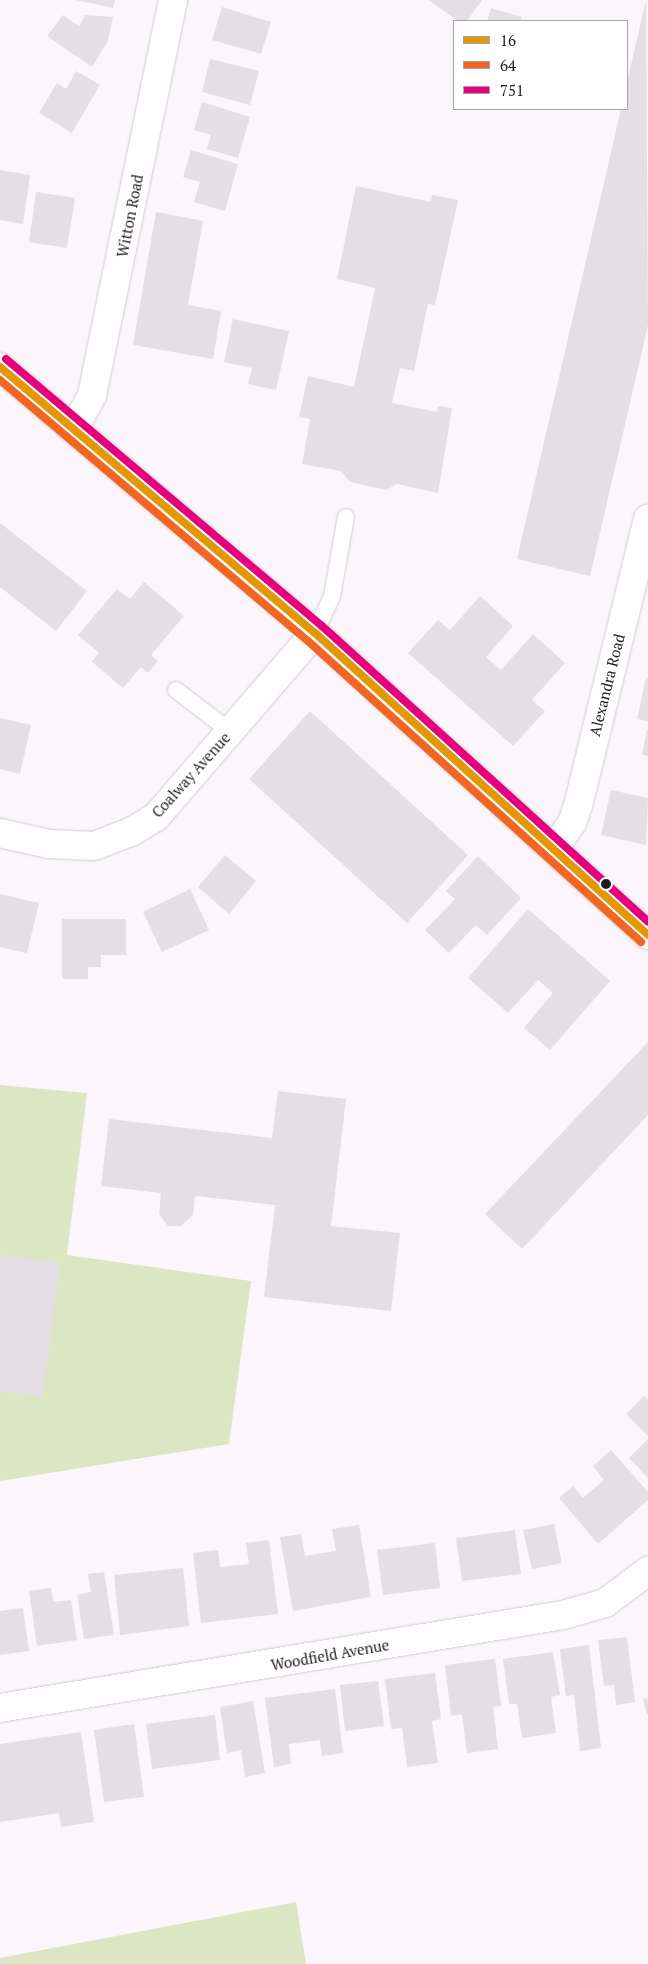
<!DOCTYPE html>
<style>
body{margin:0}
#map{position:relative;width:648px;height:1964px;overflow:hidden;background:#fbf6fb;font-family:"PT Serif",serif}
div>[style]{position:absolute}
.green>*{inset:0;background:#dde6c3}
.building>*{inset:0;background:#e4dee5}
.roads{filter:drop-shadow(0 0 1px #d1cbd2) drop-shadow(0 0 1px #d1cbd2)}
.service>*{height:16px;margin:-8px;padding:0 8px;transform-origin:8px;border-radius:8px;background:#fefefe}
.minor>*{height:28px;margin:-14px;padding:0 14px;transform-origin:14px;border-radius:14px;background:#fefefe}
.trunk>*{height:28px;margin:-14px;padding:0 14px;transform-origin:14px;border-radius:14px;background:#fefefe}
.bus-1>*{height:8px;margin:-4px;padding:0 4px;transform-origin:4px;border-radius:4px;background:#e29804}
.bus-2>*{height:8px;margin:-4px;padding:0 4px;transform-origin:4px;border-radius:4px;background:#f26522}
.bus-3>*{height:8px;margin:-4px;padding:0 4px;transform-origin:4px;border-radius:4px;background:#e5007d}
.dots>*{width:14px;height:14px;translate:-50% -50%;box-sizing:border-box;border:2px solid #fff;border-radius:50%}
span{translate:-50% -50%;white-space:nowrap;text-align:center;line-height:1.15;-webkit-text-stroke:4px #fff;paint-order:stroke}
.street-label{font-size:15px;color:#211923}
.legend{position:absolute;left:453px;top:20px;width:175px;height:90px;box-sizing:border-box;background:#fff;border:1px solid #a6a3a7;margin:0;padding:6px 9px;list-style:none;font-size:15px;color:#211923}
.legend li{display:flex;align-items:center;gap:10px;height:25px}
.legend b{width:25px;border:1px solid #a6a3a7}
</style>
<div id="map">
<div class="green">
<i style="clip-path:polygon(0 1085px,87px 1093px,67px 1255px,251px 1281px,229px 1444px,0 1481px)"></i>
<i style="clip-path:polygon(296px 1902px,306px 1964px,0 1964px,0 1958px)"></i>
</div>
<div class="building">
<i style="clip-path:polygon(76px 0,115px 0,113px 8px)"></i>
<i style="clip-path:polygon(428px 0,482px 0,467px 21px,458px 21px)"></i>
<i style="clip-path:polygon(646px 0,648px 325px,590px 576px,517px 559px,621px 109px,627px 109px,627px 82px)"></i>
<i style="clip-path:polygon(222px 7px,271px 22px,261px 54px,212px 40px)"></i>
<i style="clip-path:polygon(491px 8px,522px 17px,520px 21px,487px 21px)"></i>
<i style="clip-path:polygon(63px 15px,79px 26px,85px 15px,113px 17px,108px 41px,92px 67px,47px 36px)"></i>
<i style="clip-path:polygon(210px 59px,259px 71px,250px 105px,202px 92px)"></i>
<i style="clip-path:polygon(76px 71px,100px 85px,72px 133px,39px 113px,57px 83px,66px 89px)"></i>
<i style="clip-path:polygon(202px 102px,250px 117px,238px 158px,207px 149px,211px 135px,194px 130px)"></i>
<i style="clip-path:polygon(191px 150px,238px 164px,225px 211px,194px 202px,200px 182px,183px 177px)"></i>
<i style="clip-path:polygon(0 170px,30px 175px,23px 224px,0 220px)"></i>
<i style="clip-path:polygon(356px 186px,431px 202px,432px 195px,458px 200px,435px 305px,428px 304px,414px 371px,400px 368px,392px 403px,437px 412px,438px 406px,452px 408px,438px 493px,397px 484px,386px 490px,350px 482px,341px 471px,302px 464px,310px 419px,299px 417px,308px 376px,354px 387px,375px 288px,337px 279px)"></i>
<i style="clip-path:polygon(36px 192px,75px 198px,67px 248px,29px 242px)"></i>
<i style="clip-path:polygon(156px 212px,203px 221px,188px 305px,221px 311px,213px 359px,133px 345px)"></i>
<i style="clip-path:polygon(233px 319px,289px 331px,276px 390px,248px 384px,252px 368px,224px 362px)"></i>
<i style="clip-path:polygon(0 523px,87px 591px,56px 631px,0 587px)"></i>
<i style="clip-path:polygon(144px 582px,184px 616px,151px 655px,158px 661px,148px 673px,141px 667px,123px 688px,92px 662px,99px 653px,78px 635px,117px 589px,130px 599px)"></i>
<i style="clip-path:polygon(480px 596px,513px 626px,486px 657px,501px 670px,533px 634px,565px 663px,532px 700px,545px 711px,513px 746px,408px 653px,438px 620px,450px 630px)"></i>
<i style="clip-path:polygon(646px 677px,648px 678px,648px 721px,637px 719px)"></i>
<i style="clip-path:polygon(310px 711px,468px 855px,407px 923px,249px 779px)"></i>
<i style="clip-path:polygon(0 718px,31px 725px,20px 774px,0 769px)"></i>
<i style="clip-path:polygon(647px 730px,648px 730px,648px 756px,642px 755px)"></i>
<i style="clip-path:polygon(611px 790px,648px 798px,646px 845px,601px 835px)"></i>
<i style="clip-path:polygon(225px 855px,256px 881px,229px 914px,198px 887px)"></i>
<i style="clip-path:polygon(478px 856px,521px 898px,487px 935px,476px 925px,449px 953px,425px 930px,455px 899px,446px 891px)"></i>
<i style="clip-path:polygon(190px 889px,209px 930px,162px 952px,143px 912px)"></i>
<i style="clip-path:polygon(0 894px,39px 903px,27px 953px,0 947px)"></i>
<i style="clip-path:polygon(528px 909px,610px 981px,550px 1050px,524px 1028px,553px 993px,538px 980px,508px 1013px,468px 978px)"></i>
<i style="clip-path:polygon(62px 919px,126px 919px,126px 955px,101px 955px,101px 967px,88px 967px,88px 979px,62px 979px)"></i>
<i style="clip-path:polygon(648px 1042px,648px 1115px,522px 1249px,485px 1214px)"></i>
<i style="clip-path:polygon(278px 1091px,346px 1099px,331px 1226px,400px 1233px,391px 1311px,264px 1297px,275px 1205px,195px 1196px,193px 1215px,181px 1226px,168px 1226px,159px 1214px,161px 1193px,101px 1186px,109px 1119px,272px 1138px)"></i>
<i style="clip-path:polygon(0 1255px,60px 1263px,43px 1397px,0 1391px)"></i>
<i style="clip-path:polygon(644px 1396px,648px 1400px,648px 1436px,626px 1414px)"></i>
<i style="clip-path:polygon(648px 1439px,648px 1478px,629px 1458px)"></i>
<i style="clip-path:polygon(611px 1450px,648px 1492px,648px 1500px,598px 1544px,559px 1498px,573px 1486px,583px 1498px,604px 1480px,593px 1466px)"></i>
<i style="clip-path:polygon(554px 1524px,562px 1563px,532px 1569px,523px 1530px)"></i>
<i style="clip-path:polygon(359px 1525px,371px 1597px,293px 1611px,280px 1537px,301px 1534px,305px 1556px,336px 1551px,332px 1529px)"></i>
<i style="clip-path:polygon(515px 1530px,521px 1574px,462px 1581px,456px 1538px)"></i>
<i style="clip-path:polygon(269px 1540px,278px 1614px,201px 1623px,193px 1553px,218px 1550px,220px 1567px,249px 1564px,246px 1543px)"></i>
<i style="clip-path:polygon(435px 1543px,440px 1588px,383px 1595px,377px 1550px)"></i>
<i style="clip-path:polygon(183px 1568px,189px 1626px,120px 1635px,114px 1575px)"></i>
<i style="clip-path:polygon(104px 1572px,114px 1635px,84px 1639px,77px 1595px,91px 1592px,88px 1574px)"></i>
<i style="clip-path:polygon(51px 1588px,53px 1602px,71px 1600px,77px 1640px,37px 1646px,29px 1591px)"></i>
<i style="clip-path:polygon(23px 1608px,29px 1651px,0 1655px,0 1611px)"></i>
<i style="clip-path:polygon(627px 1637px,635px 1702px,616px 1705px,614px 1685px,604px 1686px,598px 1640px)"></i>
<i style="clip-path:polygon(589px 1645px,601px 1748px,580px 1751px,574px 1695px,566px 1696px,560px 1649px)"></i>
<i style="clip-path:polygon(553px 1652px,560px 1695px,551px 1697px,556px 1733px,522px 1738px,517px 1704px,509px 1704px,503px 1659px)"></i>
<i style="clip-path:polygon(495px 1659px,501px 1706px,493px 1707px,498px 1749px,467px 1753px,462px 1714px,451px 1716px,445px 1665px)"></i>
<i style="clip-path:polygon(435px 1673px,441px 1719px,432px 1721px,438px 1763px,407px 1767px,402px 1728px,391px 1729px,385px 1679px)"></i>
<i style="clip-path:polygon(378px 1681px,384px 1726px,345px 1731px,340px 1685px)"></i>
<i style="clip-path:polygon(335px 1689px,343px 1753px,322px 1756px,320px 1740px,289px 1744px,291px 1764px,274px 1767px,265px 1698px)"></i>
<i style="clip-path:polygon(648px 1698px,648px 1714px,647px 1714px,643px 1699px)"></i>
<i style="clip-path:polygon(253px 1701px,265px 1773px,245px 1777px,241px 1750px,227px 1753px,220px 1707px)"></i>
<i style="clip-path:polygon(215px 1715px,220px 1760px,152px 1769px,146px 1724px)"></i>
<i style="clip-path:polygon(134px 1724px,144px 1797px,104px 1802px,94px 1730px)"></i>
<i style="clip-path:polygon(81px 1732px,94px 1822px,61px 1827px,59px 1813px,0 1822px,0 1744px)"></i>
</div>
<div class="roads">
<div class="service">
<i style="left:315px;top:633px;width:41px;rotate:-65.3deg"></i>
<i style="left:332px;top:596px;width:80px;rotate:-80deg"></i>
<i style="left:176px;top:690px;width:69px;rotate:37.4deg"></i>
</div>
<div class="minor">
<i style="left:74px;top:428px;width:38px;rotate:-61deg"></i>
<i style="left:92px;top:395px;width:403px;rotate:-78.4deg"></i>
<i style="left:0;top:833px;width:50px;rotate:12.7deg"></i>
<i style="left:49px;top:844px;width:45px;rotate:2.5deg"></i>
<i style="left:94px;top:846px;width:40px;rotate:-21deg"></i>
<i style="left:131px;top:832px;width:29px;rotate:-31deg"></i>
<i style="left:156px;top:817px;width:243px;rotate:-49.2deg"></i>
<i style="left:555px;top:847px;width:29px;rotate:-55deg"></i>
<i style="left:572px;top:823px;width:18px;rotate:-71deg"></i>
<i style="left:578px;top:806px;width:296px;rotate:-76.3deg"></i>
<i style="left:0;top:1708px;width:571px;rotate:-9.38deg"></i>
<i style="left:563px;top:1615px;width:44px;rotate:-15.9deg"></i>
<i style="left:605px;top:1603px;width:54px;rotate:-36.7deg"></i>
</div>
<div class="trunk">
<i style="left:0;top:367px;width:412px;rotate:40.2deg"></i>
<i style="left:315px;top:633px;width:450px;rotate:42.2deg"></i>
</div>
</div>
<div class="bus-1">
<i style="left:0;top:367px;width:412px;rotate:40.2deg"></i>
<i style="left:315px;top:633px;width:450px;rotate:42.2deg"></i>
</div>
<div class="bus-2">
<i style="left:0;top:380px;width:404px;rotate:40.3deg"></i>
<i style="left:308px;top:641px;width:449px;rotate:42.1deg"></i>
</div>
<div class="bus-3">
<i style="left:6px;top:359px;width:414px;rotate:40.2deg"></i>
<i style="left:322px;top:626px;width:440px;rotate:42.2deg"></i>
</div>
<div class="dots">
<i style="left:606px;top:884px;background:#211923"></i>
</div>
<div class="street-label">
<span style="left:130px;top:216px;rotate:-79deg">Witton Road</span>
<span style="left:607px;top:685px;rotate:-76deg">Alexandra Road</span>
<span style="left:191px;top:775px;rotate:-48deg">Coalway Avenue</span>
<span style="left:330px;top:1655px;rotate:-10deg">Woodfield Avenue</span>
</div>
<ul class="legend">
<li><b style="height:6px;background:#e29804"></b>16</li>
<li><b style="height:6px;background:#f26522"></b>64</li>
<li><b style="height:6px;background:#e5007d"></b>751</li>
</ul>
</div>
